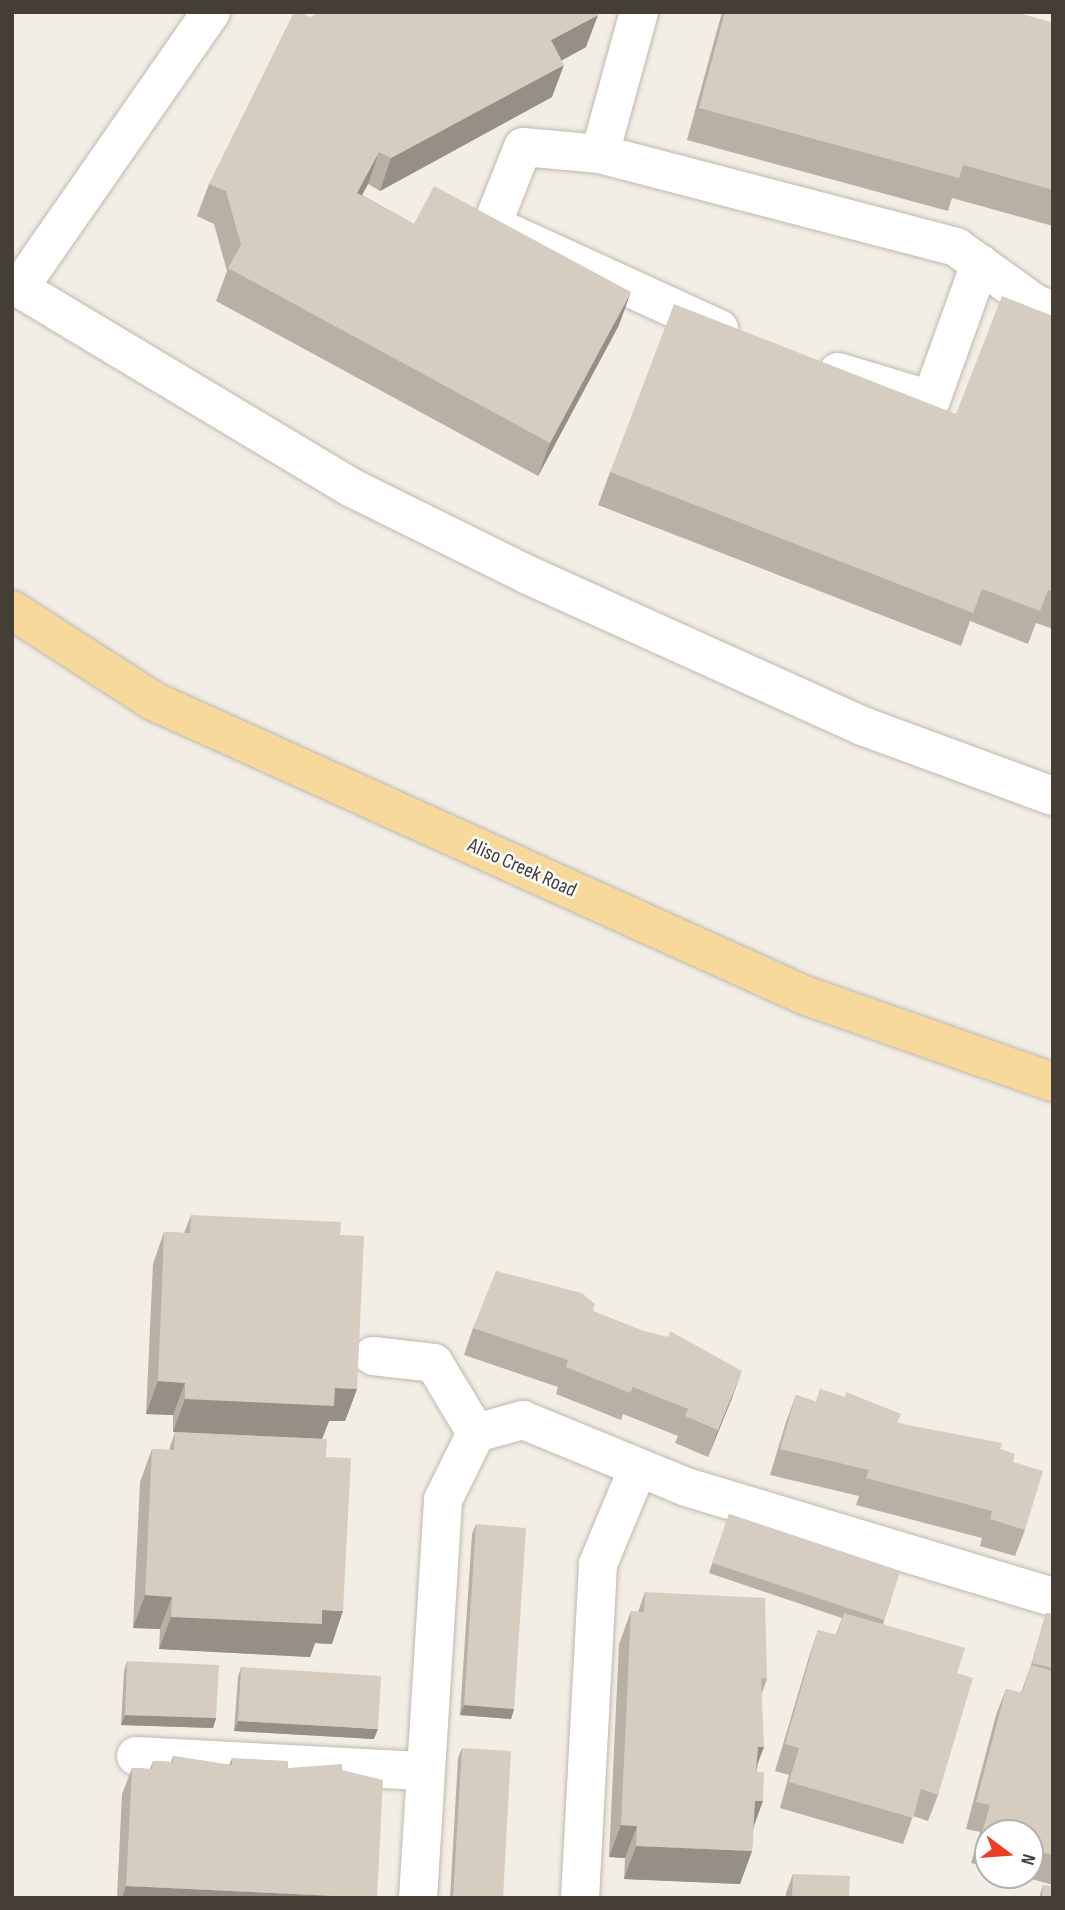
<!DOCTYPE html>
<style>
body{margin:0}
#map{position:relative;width:1065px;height:1910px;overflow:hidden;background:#f2eee6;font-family:"Sofia Sans Condensed",sans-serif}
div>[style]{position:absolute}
.roads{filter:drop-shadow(0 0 2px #c0b8ad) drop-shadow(0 0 2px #c0b8ad)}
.minor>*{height:38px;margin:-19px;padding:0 19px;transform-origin:19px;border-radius:19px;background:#fff}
.major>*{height:38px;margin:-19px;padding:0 19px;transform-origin:19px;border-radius:19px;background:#f7da9b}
.wall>*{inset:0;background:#b8afa5}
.shaded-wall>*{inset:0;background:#968f86}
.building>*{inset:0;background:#d6ccc0}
span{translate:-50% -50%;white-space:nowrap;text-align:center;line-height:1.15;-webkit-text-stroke:5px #fff;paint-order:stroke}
.street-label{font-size:21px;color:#443e36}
.frame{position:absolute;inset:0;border:14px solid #443e36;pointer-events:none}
.north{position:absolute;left:974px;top:1819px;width:70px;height:70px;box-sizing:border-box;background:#fff;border:2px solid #b4b2af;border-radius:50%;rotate:106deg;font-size:19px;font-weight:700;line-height:28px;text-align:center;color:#443e36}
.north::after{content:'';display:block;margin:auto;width:24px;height:32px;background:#ea3f26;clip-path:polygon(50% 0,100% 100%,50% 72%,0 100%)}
</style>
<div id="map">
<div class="roads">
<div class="minor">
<i style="left:211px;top:12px;width:336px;rotate:124.8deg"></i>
<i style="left:19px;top:288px;width:388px;rotate:31deg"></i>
<i style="left:352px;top:488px;width:196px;rotate:26.3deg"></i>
<i style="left:528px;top:575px;width:370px;rotate:24.3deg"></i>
<i style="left:865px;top:727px;width:200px;rotate:20.2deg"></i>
<i style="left:639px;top:12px;width:147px;rotate:105.4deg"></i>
<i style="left:600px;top:154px;width:368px;rotate:14.6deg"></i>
<i style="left:956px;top:247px;width:100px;rotate:35.6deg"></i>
<i style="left:1037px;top:305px;width:17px;rotate:17deg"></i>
<i style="left:600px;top:154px;width:77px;rotate:-174.8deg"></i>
<i style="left:523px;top:147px;width:84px;rotate:111.7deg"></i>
<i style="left:492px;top:225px;width:250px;rotate:24.6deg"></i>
<i style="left:838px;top:372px;width:97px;rotate:16.8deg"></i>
<i style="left:931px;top:400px;width:145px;rotate:-70.2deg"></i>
<i style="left:373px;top:1356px;width:61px;rotate:6.5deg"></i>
<i style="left:434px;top:1363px;width:82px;rotate:59deg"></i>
<i style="left:136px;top:1756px;width:290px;rotate:3deg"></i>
<i style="left:418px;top:1898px;width:399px;rotate:-86.4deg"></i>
<i style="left:443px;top:1500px;width:75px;rotate:-63.8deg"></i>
<i style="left:476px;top:1433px;width:49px;rotate:-15.5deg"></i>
<i style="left:523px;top:1420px;width:176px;rotate:22.3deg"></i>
<i style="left:686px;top:1487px;width:383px;rotate:16.7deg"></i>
<i style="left:580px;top:1898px;width:334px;rotate:-86.9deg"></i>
<i style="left:598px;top:1564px;width:104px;rotate:-67.4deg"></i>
</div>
<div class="major">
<i style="left:12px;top:610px;width:168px;rotate:32.8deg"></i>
<i style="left:153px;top:701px;width:714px;rotate:24.3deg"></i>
<i style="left:804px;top:995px;width:264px;rotate:19.3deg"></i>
</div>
</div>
<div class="wall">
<i style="clip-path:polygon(722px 12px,1014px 12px,1053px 23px,1053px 226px,952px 198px,948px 211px,687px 140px)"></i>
<i style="clip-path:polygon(310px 17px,586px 47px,562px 60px,552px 97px,380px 191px,368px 184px,362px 195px,414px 224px,619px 325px,538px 476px,216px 301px,227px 271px,214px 224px,197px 216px,209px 184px)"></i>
<i style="clip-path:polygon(1053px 316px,1053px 629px,1036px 623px,1028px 644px,970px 621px,961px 646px,598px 505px,610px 472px,956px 414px)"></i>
<i style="clip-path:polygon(191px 1215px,340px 1235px,357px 1389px,345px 1421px,329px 1421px,322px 1439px,326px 1457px,332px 1644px,315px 1643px,310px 1657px,159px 1649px,160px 1629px,133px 1628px,140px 1482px,152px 1449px,169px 1450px,175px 1432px,173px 1432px,173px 1415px,146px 1414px,153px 1264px,164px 1232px,184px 1233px)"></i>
<i style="clip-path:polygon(593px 1311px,732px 1398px,708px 1457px,675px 1443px,678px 1436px,623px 1414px,621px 1420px,556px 1394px,558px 1387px,464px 1355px,473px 1328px)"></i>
<i style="clip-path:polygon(820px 1389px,898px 1423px,1000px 1449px,1013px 1462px,1025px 1530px,1015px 1556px,980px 1546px,982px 1538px,856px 1505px,859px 1496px,770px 1475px,786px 1422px,796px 1395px,816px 1402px)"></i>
<i style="clip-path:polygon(729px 1514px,900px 1571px,883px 1624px,957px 1673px,938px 1795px,928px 1821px,913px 1816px,903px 1844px,780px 1808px,789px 1775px,775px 1771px,809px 1657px,818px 1630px,836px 1635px,842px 1618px,709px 1573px)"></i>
<i style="clip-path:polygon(476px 1524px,514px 1709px,511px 1719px,460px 1715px,472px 1534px)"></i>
<i style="clip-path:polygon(645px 1592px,767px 1679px,762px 1693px,752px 1851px,740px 1884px,624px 1879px,625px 1858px,609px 1857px,619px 1644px,631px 1611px,638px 1612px)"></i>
<i style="clip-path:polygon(1046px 1613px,1053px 1614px,1053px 1885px,1017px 1875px,1030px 1875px,1030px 1833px,988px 1833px,988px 1867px,971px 1863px,980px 1832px,966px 1829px,996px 1715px,1006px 1689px,1021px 1693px,1031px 1665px)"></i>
<i style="clip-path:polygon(127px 1661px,216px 1718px,213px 1728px,121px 1725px,124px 1671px)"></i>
<i style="clip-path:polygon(241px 1667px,374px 1739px,234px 1731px,238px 1677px)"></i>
<i style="clip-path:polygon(462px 1748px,503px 1898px,450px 1898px,458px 1758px)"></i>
<i style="clip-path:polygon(173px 1756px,229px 1765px,232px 1758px,288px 1768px,342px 1770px,377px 1898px,117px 1898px,122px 1794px,132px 1768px,150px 1769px,153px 1761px,171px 1762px)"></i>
<i style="clip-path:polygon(793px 1874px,849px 1898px,786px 1898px,786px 1893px)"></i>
<i style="clip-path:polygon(1043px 1885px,1053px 1898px,1039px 1898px)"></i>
</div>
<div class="shaded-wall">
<i style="clip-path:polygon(598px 15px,586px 47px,539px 73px,551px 40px)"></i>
<i style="clip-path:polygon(564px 65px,552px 97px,380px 191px,391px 158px)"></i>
<i style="clip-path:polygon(379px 152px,368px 184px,345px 226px,357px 193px)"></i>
<i style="clip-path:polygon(631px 292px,619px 325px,538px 476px,550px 443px)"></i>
<i style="clip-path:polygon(742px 1371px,732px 1398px,708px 1457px,718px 1430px)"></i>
<i style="clip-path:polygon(158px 1381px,185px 1383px,173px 1415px,146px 1414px)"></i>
<i style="clip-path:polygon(335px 1388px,357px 1389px,345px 1421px,329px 1421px,322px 1439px,173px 1432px,185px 1399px)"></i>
<i style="clip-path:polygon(145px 1595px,172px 1597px,160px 1629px,133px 1628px)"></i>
<i style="clip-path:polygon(322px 1610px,343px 1611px,332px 1644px,315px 1643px,310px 1657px,159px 1649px,171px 1617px)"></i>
<i style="clip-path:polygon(464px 1705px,514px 1709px,511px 1719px,460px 1715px)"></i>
<i style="clip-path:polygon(125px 1715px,216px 1718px,213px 1728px,121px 1725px)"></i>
<i style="clip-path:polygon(238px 1721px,378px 1729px,374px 1739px,234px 1731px)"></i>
<i style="clip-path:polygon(758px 1747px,764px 1747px,752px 1779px)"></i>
<i style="clip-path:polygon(755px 1801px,763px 1801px,751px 1834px)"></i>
<i style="clip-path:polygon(621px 1825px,637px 1826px,625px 1858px,609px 1857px)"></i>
<i style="clip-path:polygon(636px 1846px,752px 1851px,740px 1884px,624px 1879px)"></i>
<i style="clip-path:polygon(126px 1886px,377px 1898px,122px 1898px)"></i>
</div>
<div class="building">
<i style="clip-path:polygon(294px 12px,300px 12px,310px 17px,320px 12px,597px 12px,598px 15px,551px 40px,564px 65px,391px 158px,379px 152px,357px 193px,414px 224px,434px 186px,631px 292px,550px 443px,228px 268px,241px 245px,226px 191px,209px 184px)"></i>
<i style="clip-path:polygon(725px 12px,1014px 12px,1053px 23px,1053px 190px,963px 165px,959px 178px,699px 108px)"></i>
<i style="clip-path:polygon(1002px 296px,1053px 316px,1053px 592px,1048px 590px,1040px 611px,982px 589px,973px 613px,610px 472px,674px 304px,956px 414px)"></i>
<i style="clip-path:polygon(191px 1215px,341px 1222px,340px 1235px,364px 1236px,357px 1389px,335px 1388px,334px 1406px,185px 1399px,185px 1383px,158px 1381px,164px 1232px,190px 1233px)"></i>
<i style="clip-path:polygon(496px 1271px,582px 1293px,595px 1304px,593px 1311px,644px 1331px,668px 1337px,670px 1331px,742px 1371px,718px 1430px,685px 1416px,688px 1409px,633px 1387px,630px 1393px,566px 1367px,568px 1360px,473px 1328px)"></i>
<i style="clip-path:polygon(820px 1389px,845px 1397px,846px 1392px,901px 1414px,897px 1423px,1002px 1443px,1000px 1449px,1015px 1454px,1013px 1462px,1043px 1471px,1025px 1530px,990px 1519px,992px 1511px,866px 1478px,869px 1470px,780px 1449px,796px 1395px,816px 1402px)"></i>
<i style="clip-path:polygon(175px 1432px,327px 1439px,326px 1457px,351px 1458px,343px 1611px,322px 1610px,322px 1624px,171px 1617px,172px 1597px,145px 1595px,152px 1449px,174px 1450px)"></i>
<i style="clip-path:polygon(729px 1514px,900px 1571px,884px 1620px,712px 1563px)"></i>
<i style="clip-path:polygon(476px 1524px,526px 1528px,514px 1709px,464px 1705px)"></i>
<i style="clip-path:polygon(645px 1592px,765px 1598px,767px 1679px,761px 1678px,764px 1747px,758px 1747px,756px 1772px,764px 1772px,763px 1801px,755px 1801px,752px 1851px,636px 1846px,637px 1826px,621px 1825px,631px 1611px,644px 1612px)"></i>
<i style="clip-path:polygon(844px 1613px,965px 1648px,957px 1673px,973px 1678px,938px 1795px,921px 1789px,913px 1818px,789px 1782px,799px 1748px,785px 1744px,818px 1630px,837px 1635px)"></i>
<i style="clip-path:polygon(1046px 1613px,1053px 1614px,1053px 1668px,1032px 1663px)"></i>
<i style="clip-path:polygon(127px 1661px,219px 1665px,216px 1718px,125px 1715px)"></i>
<i style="clip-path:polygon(1031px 1665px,1053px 1671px,1053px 1855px,1030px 1849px,1030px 1833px,988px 1833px,988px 1838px,981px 1836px,990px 1805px,976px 1802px,1006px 1689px,1022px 1693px)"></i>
<i style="clip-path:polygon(241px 1667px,381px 1676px,378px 1729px,238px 1721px)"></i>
<i style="clip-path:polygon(462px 1748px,511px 1751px,503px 1898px,453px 1898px)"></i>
<i style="clip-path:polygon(173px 1756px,232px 1765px,232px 1758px,288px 1761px,288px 1768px,342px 1764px,342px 1770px,383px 1780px,377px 1898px,126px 1886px,132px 1768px,152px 1769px,153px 1761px,173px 1762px)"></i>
<i style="clip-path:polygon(793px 1874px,850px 1876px,849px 1898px,792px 1898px)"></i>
<i style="clip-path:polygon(1043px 1885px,1053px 1886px,1053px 1898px,1042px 1898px)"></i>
</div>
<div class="street-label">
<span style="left:522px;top:868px;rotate:24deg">Aliso Creek Road</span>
</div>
<div class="frame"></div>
<div class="north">N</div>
</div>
